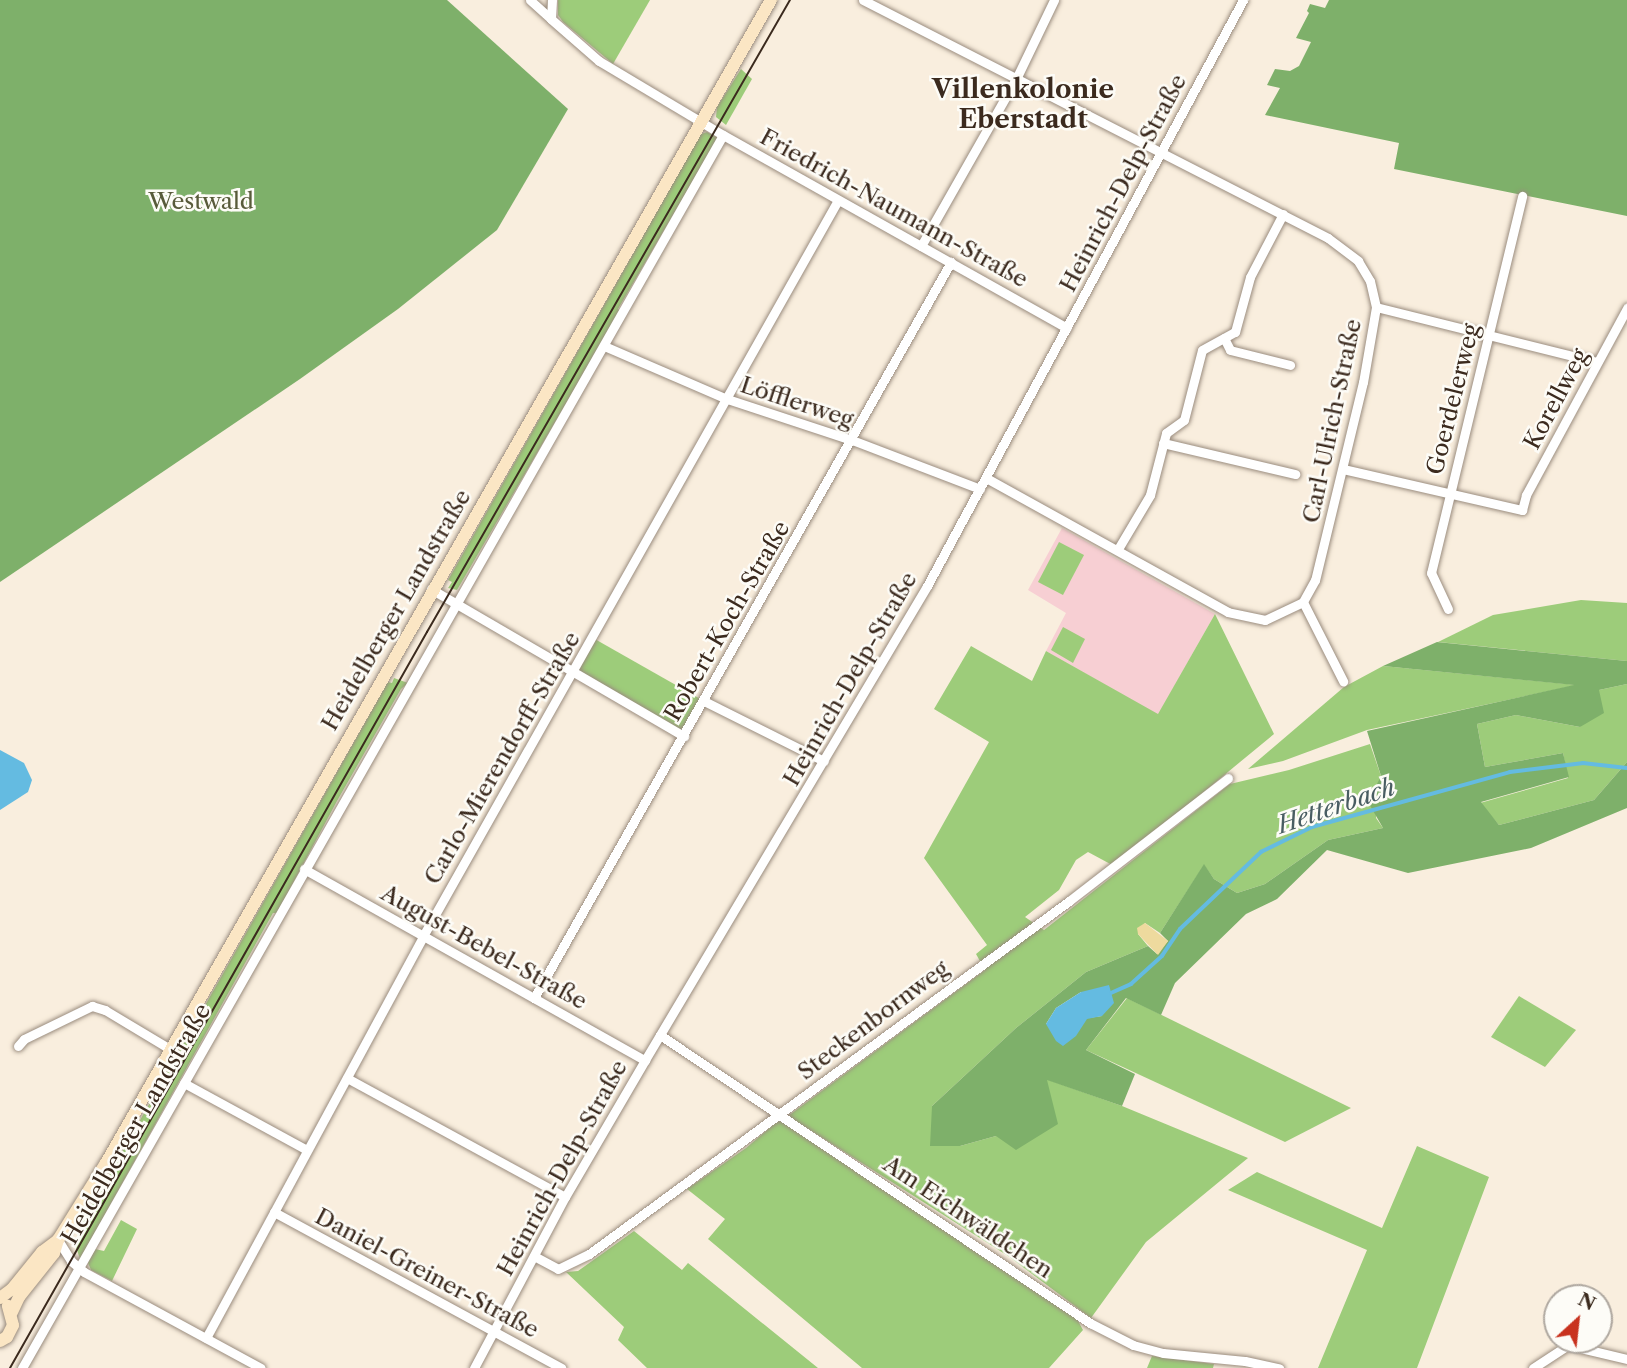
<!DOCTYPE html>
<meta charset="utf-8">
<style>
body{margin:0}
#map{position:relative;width:1627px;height:1368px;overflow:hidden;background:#f9eede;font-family:"Libre Caslon Text",serif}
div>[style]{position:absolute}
.built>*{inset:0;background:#f7cfd3}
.green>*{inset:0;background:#9dcc7a}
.forest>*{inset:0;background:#7eb06a}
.sand>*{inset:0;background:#eeda9e}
.water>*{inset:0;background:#64bbe1}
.stream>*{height:3.5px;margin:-1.75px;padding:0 1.75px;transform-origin:1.75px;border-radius:1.75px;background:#64bbe1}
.roads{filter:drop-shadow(0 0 2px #9a8c7e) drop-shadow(0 0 2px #9a8c7e)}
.street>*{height:9px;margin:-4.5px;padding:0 4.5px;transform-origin:4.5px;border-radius:4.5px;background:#fff}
.secondary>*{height:12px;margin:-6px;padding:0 6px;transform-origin:6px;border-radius:6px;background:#fbe6c4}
.tram>*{height:2px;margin:-1px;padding:0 1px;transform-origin:1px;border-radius:1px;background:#3b2a1e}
span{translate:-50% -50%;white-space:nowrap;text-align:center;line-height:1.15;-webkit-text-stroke:5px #fdfcf7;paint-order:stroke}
.street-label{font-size:23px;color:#3b2a1e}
.park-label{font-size:23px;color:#585b3a}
.water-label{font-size:24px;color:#495d62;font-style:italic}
.quarter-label{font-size:26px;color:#3b2a1e;font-weight:700}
.north{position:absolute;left:1543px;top:1284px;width:70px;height:70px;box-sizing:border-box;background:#fdfcf7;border:2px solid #afa8a0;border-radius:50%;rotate:27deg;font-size:19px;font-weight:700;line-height:28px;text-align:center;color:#3b2a1e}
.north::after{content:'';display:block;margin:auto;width:24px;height:32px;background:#c8321e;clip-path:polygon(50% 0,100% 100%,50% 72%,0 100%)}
</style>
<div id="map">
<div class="built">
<i style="clip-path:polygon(1062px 528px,1215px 614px,1158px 715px,1046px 651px,1066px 613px,1028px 590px)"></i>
</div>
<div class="green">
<i style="clip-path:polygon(558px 0,650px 0,613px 64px,563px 22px,558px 15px)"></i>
<i style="clip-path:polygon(741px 69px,752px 79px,726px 125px,716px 117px,717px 107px)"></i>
<i style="clip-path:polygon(707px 132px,718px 138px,618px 309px,620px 311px,457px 590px,448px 588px,452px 582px,448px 580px,701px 134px)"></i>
<i style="clip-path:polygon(1059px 542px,1084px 555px,1063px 595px,1038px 582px)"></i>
<i style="clip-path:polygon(1581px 600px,1627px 603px,1627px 661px,1438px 642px,1493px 615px)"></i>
<i style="clip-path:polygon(1215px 614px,1274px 734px,1114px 866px,1088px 852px,1076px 860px,1059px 890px,1025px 917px,1044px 930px,1230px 784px,1289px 770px,1370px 744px,1381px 776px,1376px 818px,1383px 828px,1328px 840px,1265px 884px,1237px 893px,1214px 879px,1204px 865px,1160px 933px,1145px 923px,1138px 934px,1148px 946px,1086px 972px,1016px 1028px,932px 1106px,960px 1146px,996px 1136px,1046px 1079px,1122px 1106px,1248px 1158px,1146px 1242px,1091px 1318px,1008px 1256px,788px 1116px,985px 970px,976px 954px,987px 945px,924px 858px,989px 742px,934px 709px,971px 646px,1032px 681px,1046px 651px,1158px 714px)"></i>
<i style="clip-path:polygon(1063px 627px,1085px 639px,1073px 663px,1051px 650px)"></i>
<i style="clip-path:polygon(593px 638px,704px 701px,684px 736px,573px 672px)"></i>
<i style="clip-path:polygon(1383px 666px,1577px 685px,1367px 730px,1283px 761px,1248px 769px,1344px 687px)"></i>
<i style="clip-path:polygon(394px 678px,408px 683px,401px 689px,337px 801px,277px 913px,273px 913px,80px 1259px,76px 1247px,79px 1228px,388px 682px,392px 683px)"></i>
<i style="clip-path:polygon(1627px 684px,1627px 762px,1594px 800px,1499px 825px,1480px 803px,1568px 778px,1563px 753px,1485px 767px,1477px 724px,1516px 715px,1580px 727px,1599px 690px)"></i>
<i style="clip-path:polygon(1519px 996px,1576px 1030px,1545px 1067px,1491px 1037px)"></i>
<i style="clip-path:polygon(1127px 998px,1351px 1108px,1285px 1142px,1086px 1050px)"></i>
<i style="clip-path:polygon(779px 1120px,1077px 1319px,1083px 1330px,1049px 1368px,862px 1368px,708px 1239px,725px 1219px,687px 1189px,746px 1148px)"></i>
<i style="clip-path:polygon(1417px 1146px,1489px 1177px,1417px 1368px,1318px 1368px,1367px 1250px,1228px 1190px,1257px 1172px,1382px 1228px)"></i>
<i style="clip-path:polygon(121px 1220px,137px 1229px,112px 1281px,91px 1270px,88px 1263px,95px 1249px,104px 1251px)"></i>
<i style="clip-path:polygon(634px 1231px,682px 1270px,688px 1263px,818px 1368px,647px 1368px,618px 1340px,624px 1327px,566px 1272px,578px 1271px)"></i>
<i style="clip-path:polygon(1152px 1356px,1214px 1364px,1213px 1368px,1147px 1368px)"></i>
</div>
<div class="forest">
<i style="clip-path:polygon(0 0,447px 0,568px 109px,497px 230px,398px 309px,300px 379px,0 582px)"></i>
<i style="clip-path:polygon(1329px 0,1627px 0,1627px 216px,1394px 169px,1399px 143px,1265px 115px,1280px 88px,1267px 85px,1275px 69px,1290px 71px,1299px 66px,1311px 42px,1296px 38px,1309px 13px,1307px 11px,1310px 4px,1325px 8px)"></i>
<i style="clip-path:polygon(evenodd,1437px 642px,1627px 661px,1627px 684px,1599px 690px,1604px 713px,1580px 727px,1516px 715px,1477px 724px,1485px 767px,1563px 753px,1569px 777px,1481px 802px,1499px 825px,1594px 800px,1627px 762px,1627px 808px,1531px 848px,1408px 873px,1327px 850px,1277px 899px,1246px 914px,1175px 983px,1161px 1015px,1126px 998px,1086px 1050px,1135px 1074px,1122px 1106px,1047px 1080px,1058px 1124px,1016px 1150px,996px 1136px,960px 1146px,930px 1146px,932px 1106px,1016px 1028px,1086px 972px,1148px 946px,1157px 954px,1168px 941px,1160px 933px,1204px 864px,1214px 879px,1237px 893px,1265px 884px,1328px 840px,1383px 828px,1368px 802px,1381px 776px,1367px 731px,1574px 685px,1383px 666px,1437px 642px,1081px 992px,1102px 1016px,1046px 1024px,1056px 1008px,1081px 992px)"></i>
</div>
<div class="sand">
<i style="clip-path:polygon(1145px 923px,1168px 941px,1158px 955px,1138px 934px,1137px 928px)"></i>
</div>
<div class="water">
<i style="clip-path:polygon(0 750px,24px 763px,32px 780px,28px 792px,0 810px)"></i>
<i style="clip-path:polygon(1109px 985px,1114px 1003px,1102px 1016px,1087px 1019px,1076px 1036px,1063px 1046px,1056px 1041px,1046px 1024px,1056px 1008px,1081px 992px)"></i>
</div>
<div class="stream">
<i style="left:1111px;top:993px;width:22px;rotate:-24deg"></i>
<i style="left:1131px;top:984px;width:42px;rotate:-42.1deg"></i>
<i style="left:1162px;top:956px;width:32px;rotate:-56deg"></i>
<i style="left:1180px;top:929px;width:112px;rotate:-43.5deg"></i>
<i style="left:1261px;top:852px;width:57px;rotate:-26.1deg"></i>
<i style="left:1312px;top:827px;width:205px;rotate:-15.5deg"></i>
<i style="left:1510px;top:772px;width:74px;rotate:-7deg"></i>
<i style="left:1583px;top:763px;width:44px;rotate:6.5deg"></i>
</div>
<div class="roads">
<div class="street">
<i style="left:530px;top:0;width:28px;rotate:42deg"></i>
<i style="left:552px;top:0;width:19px;rotate:93deg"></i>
<i style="left:551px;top:19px;width:64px;rotate:41.2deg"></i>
<i style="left:599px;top:61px;width:144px;rotate:30.8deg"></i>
<i style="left:723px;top:135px;width:394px;rotate:29.3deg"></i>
<i style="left:863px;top:0;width:522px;rotate:27.1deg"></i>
<i style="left:1328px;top:238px;width:38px;rotate:37deg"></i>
<i style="left:1358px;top:261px;width:23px;rotate:59deg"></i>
<i style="left:1370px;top:281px;width:27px;rotate:77deg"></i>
<i style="left:1376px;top:307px;width:76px;rotate:99.8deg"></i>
<i style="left:1363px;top:382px;width:204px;rotate:103.6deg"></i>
<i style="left:1315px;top:580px;width:25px;rotate:119deg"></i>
<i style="left:1303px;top:602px;width:42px;rotate:154.7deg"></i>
<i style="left:1265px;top:620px;width:38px;rotate:-168deg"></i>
<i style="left:1228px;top:612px;width:277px;rotate:-151deg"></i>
<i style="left:921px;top:246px;width:192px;rotate:-60.4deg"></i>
<i style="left:1016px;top:79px;width:88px;rotate:-64.3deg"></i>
<i style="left:1376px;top:307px;width:228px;rotate:14deg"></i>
<i style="left:1224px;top:338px;width:13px;rotate:63deg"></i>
<i style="left:1230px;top:350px;width:62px;rotate:14deg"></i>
<i style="left:604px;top:346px;width:134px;rotate:23.3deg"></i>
<i style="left:727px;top:399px;width:132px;rotate:18.2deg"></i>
<i style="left:852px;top:440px;width:137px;rotate:20.9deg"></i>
<i style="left:1163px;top:443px;width:136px;rotate:13.2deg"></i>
<i style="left:1343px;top:469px;width:184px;rotate:12.9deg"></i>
<i style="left:1522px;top:510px;width:16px;rotate:-75deg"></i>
<i style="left:1526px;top:495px;width:213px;rotate:-61.6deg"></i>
<i style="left:1118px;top:549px;width:63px;rotate:-59.3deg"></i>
<i style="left:1150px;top:495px;width:64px;rotate:-75.5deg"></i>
<i style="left:1166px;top:433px;width:22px;rotate:-36deg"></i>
<i style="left:1184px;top:420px;width:72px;rotate:-75.6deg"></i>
<i style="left:1202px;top:350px;width:38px;rotate:-29deg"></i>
<i style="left:1235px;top:332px;width:57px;rotate:-74.7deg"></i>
<i style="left:1250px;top:277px;width:71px;rotate:-62.4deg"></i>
<i style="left:431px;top:589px;width:293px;rotate:30.2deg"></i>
<i style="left:1303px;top:602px;width:89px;rotate:63.1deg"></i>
<i style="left:1448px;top:609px;width:40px;rotate:-115deg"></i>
<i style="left:1431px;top:573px;width:388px;rotate:-76.4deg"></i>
<i style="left:704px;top:701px;width:134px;rotate:26.6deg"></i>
<i style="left:304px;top:869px;width:391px;rotate:29.3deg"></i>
<i style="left:534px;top:998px;width:846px;rotate:-60.47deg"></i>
<i style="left:660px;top:1035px;width:518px;rotate:33.81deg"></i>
<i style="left:1090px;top:1323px;width:48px;rotate:27.1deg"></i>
<i style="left:1133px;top:1345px;width:31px;rotate:15deg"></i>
<i style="left:1163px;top:1353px;width:82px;rotate:5.6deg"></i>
<i style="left:1245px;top:1361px;width:35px;rotate:12deg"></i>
<i style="left:18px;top:1046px;width:9px;rotate:-49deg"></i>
<i style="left:24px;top:1039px;width:76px;rotate:-25.9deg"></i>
<i style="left:92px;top:1006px;width:14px;rotate:17deg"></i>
<i style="left:105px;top:1010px;width:76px;rotate:31deg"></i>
<i style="left:347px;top:1078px;width:248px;rotate:28.6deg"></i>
<i style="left:184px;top:1083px;width:140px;rotate:28.6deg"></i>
<i style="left:274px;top:1212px;width:327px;rotate:28.5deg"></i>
<i style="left:58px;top:1240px;width:25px;rotate:58deg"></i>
<i style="left:71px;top:1261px;width:17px;rotate:40deg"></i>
<i style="left:84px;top:1272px;width:201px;rotate:28.5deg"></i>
<i style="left:534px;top:1256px;width:27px;rotate:28deg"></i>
<i style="left:558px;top:1269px;width:34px;rotate:-26deg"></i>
<i style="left:589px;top:1254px;width:596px;rotate:-36.33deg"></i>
<i style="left:1069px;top:901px;width:201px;rotate:-37.7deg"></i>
<i style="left:206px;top:1338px;width:457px;rotate:-61.6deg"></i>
<i style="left:423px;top:936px;width:845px;rotate:-60.58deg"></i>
<i style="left:22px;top:1368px;width:1418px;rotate:-60.38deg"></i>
<i style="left:474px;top:1368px;width:194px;rotate:-62deg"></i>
<i style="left:565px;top:1197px;width:159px;rotate:-59.7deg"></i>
<i style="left:645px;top:1060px;width:552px;rotate:-59.25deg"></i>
<i style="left:927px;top:586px;width:666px;rotate:-61.66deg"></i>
<i style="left:1533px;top:1368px;width:42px;rotate:-33.3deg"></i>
<i style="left:1568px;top:1345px;width:61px;rotate:13.3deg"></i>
</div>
<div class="secondary">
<i style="left:0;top:1298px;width:15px;rotate:-37deg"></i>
<i style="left:12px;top:1289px;width:48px;rotate:-51deg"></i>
<i style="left:42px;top:1252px;width:20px;rotate:-37deg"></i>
<i style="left:12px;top:1312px;width:17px;rotate:-65deg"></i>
<i style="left:19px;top:1297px;width:56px;rotate:-51.5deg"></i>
<i style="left:54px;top:1253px;width:14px;rotate:-73deg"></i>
<i style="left:58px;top:1240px;width:91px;rotate:-58.1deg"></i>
<i style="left:106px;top:1163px;width:1340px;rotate:-60.24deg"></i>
<i style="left:0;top:1341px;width:8px;rotate:-30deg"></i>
<i style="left:7px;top:1337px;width:13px;rotate:-63deg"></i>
<i style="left:13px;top:1325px;width:20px;rotate:-105deg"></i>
</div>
</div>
<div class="tram">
<i style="left:10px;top:1368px;width:846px;rotate:-60.47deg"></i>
<i style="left:427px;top:632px;width:729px;rotate:-60.13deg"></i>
</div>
<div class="street-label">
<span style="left:1123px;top:183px;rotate:-62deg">Heinrich-Delp-Straße</span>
<span style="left:894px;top:208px;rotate:29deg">Friedrich-Naumann-Straße</span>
<span style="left:1453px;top:399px;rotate:-76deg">Goerdelerweg</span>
<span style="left:1556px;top:399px;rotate:-62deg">Korellweg</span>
<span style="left:797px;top:402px;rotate:18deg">Löfflerweg</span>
<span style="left:1332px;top:421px;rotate:-78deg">Carl-Ulrich-Straße</span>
<span style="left:396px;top:610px;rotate:-60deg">Heidelberger Landstraße</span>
<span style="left:727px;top:621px;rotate:-60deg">Robert-Koch-Straße</span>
<span style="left:850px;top:679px;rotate:-60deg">Heinrich-Delp-Straße</span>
<span style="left:502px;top:758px;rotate:-60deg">Carlo-Mierendorff-Straße</span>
<span style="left:484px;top:947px;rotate:29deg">August-Bebel-Straße</span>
<span style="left:873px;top:1020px;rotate:-37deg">Steckenbornweg</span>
<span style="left:136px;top:1124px;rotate:-60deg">Heidelberger Landstraße</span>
<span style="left:562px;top:1168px;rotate:-61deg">Heinrich-Delp-Straße</span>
<span style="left:968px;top:1217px;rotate:34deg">Am Eichwäldchen</span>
<span style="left:427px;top:1273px;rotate:28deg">Daniel-Greiner-Straße</span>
</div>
<div class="park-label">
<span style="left:201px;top:201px">Westwald</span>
</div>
<div class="water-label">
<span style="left:1336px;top:806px;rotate:-19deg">Hetterbach</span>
</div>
<div class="quarter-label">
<span style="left:1023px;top:105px">Villenkolonie<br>Eberstadt</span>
</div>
<div class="north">N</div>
</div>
